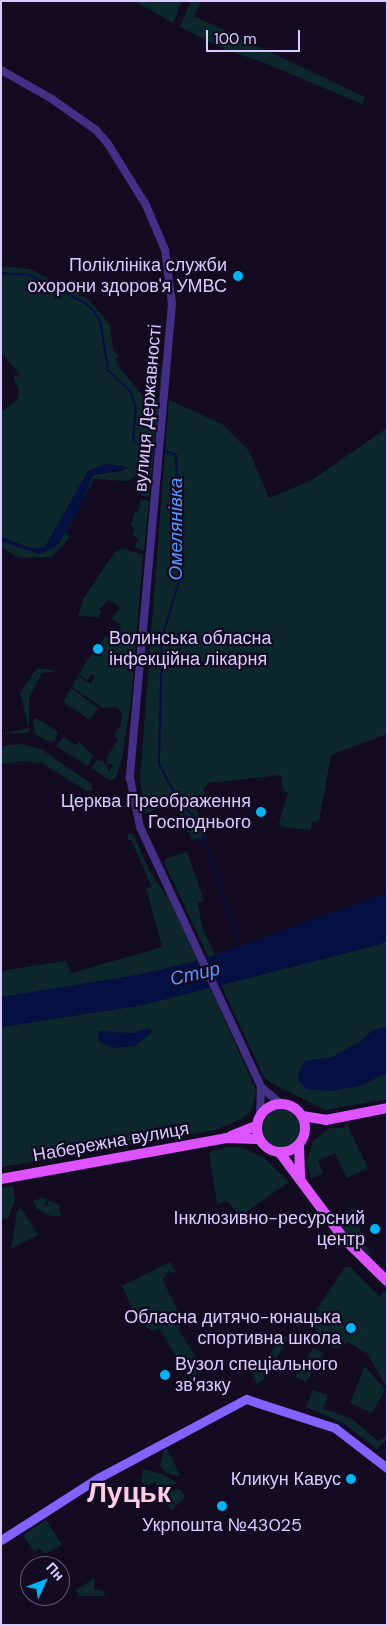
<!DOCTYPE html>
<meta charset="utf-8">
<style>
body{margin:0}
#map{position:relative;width:388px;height:1626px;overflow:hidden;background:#130b22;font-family:"DM Sans",sans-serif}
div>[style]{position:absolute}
.green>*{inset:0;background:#0d282c}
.round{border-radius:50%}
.water>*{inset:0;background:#041042}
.stream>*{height:2px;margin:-1px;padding:0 1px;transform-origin:1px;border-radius:1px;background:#041042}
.tertiary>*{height:8px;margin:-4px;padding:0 4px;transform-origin:4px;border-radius:4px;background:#423086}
.secondary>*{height:9px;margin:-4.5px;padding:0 4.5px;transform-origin:4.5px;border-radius:4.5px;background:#8163ff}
.primary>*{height:10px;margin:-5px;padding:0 5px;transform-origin:5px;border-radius:5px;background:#dc53ff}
.primary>.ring{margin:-5px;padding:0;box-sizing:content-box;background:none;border:10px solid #dc53ff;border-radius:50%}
.dots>*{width:14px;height:14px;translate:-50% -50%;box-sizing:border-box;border:2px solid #130b22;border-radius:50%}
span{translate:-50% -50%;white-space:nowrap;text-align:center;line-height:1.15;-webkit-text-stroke:4.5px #130b22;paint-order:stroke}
.poi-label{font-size:18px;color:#daccff}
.right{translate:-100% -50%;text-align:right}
.left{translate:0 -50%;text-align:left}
.street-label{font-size:18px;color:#daccff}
.water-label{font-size:19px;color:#5a96ff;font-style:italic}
.town-label{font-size:28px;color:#ffcee5;font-weight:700}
.frame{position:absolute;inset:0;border:2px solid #daccff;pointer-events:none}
.north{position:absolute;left:20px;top:1556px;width:50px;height:50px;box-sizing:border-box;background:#130b22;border:1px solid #63587a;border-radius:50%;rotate:47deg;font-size:14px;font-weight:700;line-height:20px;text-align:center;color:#daccff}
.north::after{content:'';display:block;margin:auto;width:18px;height:22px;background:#00b4f7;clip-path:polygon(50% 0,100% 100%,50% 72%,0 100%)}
.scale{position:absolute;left:206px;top:30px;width:94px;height:22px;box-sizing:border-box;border:2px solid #daccff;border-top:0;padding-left:6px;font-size:15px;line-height:18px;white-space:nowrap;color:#daccff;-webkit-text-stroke:4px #130b22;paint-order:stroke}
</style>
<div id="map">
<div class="green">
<i style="clip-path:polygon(134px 1px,182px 1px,173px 23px)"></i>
<i style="clip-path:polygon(191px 1px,201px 1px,194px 16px,365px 97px,362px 104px,265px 63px,226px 50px,180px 27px)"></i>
<i style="clip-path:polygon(1px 266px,30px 269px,89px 300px,110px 325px,113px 350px,119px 356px,116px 360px,120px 368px,146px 400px,158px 401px,161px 368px,162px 371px,149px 497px,141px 496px,143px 477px,136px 476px,127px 481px,94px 479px,66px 532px,69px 538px,52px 557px,19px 558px,1px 547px,1px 541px,39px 554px,56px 546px,93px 475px,121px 471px,128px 467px,105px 464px,85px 477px,45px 547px,33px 549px,1px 537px,1px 412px,18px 399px,19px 391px,13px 376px,20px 375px,1px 352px)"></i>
<i style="clip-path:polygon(169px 400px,222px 424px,249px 451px,269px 498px,312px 480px,387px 428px,387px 734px,331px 755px,319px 821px,312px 822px,311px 830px,282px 827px,279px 823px,288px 793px,283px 790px,281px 775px,209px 783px,203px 789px,206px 796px,188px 803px,198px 812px,207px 837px,192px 840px,174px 801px,145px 814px,140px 779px)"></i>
<i style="clip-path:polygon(141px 499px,149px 501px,144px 551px,134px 547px,139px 539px,132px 535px,135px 531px,131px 524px,135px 511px,138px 513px)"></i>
<i style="clip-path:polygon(124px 549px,143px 555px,131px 700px,122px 758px,116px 777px,111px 781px,91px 768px,97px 760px,103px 761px,109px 771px,113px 765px,110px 763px,107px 766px,106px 759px,118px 739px,114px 736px,121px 724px,122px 712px,115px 707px,103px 708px,72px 687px,78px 676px,91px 684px,95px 676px,91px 674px,87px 680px,79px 675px,85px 663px,106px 636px,115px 639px,118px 634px,121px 625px,112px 619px,120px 607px,109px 600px,99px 609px,101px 611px,99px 617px,78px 616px,84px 598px,110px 559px,117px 550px)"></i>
<i style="clip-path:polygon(37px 668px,57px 671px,42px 673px,29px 698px,29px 728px,28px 733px,1px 734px,29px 728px,20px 693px)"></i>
<i style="clip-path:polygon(71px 688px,98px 708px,90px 720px,63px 702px)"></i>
<i style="clip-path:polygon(36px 718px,58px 732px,55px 741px,50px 742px,35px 734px,33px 720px)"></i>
<i style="clip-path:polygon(64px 737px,76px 745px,79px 741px,93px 756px,88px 766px,56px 746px)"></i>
<i style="clip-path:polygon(21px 744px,41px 749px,92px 784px,92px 790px,86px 791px,42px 763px,23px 761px,1px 764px,1px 746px)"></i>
<i style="clip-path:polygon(128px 834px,133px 834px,150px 872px,170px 901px,198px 961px,1px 1008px,1px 971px,66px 961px,71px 973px,162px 947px,146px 888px,152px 887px,131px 840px,128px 840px)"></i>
<i style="clip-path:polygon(187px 852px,204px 900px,198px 903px,202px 927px,215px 955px,209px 958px,164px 862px,167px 858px)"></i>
<i style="clip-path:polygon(387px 941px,387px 1099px,325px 1110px,271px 1083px,264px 1077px,221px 985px)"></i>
<i style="clip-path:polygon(210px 987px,256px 1090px,252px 1109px,243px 1118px,216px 1130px,1px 1167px,1px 1027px,143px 1005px)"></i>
<i class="round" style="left:262px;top:1109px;width:38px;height:38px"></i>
<i style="clip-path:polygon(346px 1123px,368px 1168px,347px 1178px,335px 1153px,318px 1161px,323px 1173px,311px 1179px,307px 1160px,313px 1141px,330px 1128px,344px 1128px)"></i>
<i style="clip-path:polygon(228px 1147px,241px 1147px,264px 1158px,289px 1182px,240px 1216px,227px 1201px,217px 1204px,209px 1152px)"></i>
<i style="clip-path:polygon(13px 1186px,15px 1200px,8px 1218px,1px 1219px,1px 1188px)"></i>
<i style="clip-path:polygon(42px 1198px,47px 1199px,46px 1204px,41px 1204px,54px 1207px,47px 1204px,49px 1200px,59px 1205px,61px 1216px,51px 1216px,37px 1209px,33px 1201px)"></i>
<i style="clip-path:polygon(21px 1208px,38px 1235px,11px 1249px,17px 1211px)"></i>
<i style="clip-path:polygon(352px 1208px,357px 1210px,361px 1237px,374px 1262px,343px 1230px,341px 1223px)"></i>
<i style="clip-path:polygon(170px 1262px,174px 1270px,179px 1269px,173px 1273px,168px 1269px,169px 1275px,164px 1271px,166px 1276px,162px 1279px,182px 1319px,179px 1330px,199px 1362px,194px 1366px,197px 1373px,194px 1385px,159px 1328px,152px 1331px,137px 1319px,122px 1286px)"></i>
<i style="clip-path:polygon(345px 1267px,350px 1267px,380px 1297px,383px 1292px,387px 1292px,387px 1388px,367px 1353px,348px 1342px,340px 1348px,332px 1348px,323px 1340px,310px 1320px)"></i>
<i style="clip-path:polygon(303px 1315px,263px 1380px,257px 1384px,252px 1374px,285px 1336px,288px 1338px)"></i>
<i style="clip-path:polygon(313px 1348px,324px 1353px,306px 1382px,295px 1377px)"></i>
<i style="clip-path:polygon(365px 1366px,385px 1390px,372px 1413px,350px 1403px)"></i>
<i style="clip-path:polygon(313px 1390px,328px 1395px,323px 1408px,352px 1419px,378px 1441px,387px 1436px,387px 1439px,377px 1449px,343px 1423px,306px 1407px)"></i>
<i style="clip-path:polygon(167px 1449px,180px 1475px,178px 1477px,165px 1472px,160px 1465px,164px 1450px)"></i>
<i style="clip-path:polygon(143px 1469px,162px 1474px,177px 1483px,162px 1491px,155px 1482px,145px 1486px,141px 1481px)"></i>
<i style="clip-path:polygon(176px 1489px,181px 1490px,185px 1497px,171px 1511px,162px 1496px)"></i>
<i style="clip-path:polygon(46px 1520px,62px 1545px,45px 1554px,40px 1548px,34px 1552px,23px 1535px)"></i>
<i style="clip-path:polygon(95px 1578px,94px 1589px,104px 1591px,105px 1596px,79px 1596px,76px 1590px)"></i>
</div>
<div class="water">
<i style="clip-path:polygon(105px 464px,130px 468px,93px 475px,81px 505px,58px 545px,39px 554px,1px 541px,1px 537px,32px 549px,45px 547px,88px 471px)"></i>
<i style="clip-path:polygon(387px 893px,387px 941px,378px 945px,143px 1005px,1px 1027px,1px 997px,136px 975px,198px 961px)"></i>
<i style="clip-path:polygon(387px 1027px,387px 1073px,360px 1086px,331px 1091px,306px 1089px,299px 1081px,298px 1073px,305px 1061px,332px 1057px,361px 1041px,372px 1030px)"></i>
<i style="clip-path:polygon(149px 1028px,153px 1032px,134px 1046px,112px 1048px,100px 1042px,98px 1036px,99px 1031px,133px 1033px)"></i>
</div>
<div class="stream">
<i style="left:1px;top:273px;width:29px;rotate:4deg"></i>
<i style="left:30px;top:275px;width:62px;rotate:27deg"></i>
<i style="left:85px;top:303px;width:12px;rotate:42deg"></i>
<i style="left:94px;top:311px;width:12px;rotate:59deg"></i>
<i style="left:100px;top:321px;width:50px;rotate:80.7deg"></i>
<i style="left:108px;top:370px;width:32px;rotate:44deg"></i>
<i style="left:131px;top:392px;width:16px;rotate:72deg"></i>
<i style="left:136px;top:407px;width:33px;rotate:95deg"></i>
<i style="left:133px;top:440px;width:15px;rotate:42deg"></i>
<i style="left:144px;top:450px;width:14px"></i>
<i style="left:163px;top:450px;width:14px;rotate:21deg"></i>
<i style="left:176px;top:455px;width:126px;rotate:88.6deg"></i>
<i style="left:179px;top:581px;width:59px;rotate:106.6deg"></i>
<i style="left:162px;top:638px;width:126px;rotate:91.4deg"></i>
<i style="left:159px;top:764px;width:45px;rotate:62.3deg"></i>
<i style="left:180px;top:804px;width:23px;rotate:40deg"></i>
<i style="left:198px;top:819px;width:135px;rotate:71.8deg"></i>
</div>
<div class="tertiary">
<i style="left:1px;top:70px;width:59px;rotate:29.6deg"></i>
<i style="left:52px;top:99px;width:54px;rotate:35.2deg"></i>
<i style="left:96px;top:130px;width:18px;rotate:49deg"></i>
<i style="left:108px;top:144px;width:72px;rotate:58.1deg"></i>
<i style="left:146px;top:205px;width:49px;rotate:67.1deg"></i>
<i style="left:165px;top:250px;width:54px;rotate:82.6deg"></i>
<i style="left:172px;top:304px;width:476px;rotate:95.1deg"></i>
<i style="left:130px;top:778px;width:50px;rotate:78.5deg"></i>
<i style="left:140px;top:827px;width:287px;rotate:65deg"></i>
<i style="left:261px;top:1087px;width:28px;rotate:92deg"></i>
<i style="left:261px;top:1087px;width:26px;rotate:40deg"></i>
</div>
<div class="secondary">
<i style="left:1px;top:1540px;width:115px;rotate:-32.6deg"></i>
<i style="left:98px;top:1478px;width:168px;rotate:-28.1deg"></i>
<i style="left:246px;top:1399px;width:94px;rotate:18deg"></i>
<i style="left:335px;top:1428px;width:66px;rotate:37.6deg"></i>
</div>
<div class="primary">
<i class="ring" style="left:257px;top:1104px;width:38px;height:38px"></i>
<i style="left:302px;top:1116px;width:24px;rotate:9deg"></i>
<i style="left:326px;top:1120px;width:62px;rotate:-11.1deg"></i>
<i style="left:231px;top:1136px;width:27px;rotate:-22deg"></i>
<i style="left:299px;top:1145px;width:35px;rotate:88deg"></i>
<i style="left:280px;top:1153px;width:107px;rotate:53.3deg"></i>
<i style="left:344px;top:1239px;width:60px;rotate:44.3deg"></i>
<i style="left:1px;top:1179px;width:229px;rotate:-10.3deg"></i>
<i style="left:226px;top:1138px;width:32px;rotate:2deg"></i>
</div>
<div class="dots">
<i style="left:238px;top:276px;background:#00b4f7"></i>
<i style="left:98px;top:649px;background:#00b4f7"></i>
<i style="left:261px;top:812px;background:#00b4f7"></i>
<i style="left:375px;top:1229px;background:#00b4f7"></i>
<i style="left:351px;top:1328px;background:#00b4f7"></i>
<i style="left:165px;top:1375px;background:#00b4f7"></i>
<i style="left:351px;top:1479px;background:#00b4f7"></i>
<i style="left:222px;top:1506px;background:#00b4f7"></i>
</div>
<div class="poi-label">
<span class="right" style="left:227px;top:276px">Поліклініка служби<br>охорони здоров'я УМВС</span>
<span class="left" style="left:109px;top:649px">Волинська обласна<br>інфекційна лікарня</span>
<span class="right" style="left:251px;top:812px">Церква Преображення<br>Господнього</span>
<span class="right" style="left:365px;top:1229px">Інклюзивно-ресурсний<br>центр</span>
<span class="right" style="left:341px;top:1328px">Обласна дитячо-юнацька<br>спортивна школа</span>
<span class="left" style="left:175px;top:1375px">Вузол спеціального<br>зв'язку</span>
<span class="right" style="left:341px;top:1479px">Кликун Кавус</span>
<span style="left:222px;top:1525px">Укрпошта №43025</span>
</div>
<div class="street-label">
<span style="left:148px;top:408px;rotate:-85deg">вулиця Державності</span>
<span style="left:111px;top:1142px;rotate:-10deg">Набережна вулиця</span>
</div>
<div class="water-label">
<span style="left:176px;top:529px;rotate:-90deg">Омелянівка</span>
<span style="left:195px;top:974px;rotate:-13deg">Стир</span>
</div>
<div class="town-label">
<span style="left:129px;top:1493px">Луцьк</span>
</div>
<div class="frame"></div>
<div class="north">Пн</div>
<div class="scale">100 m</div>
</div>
